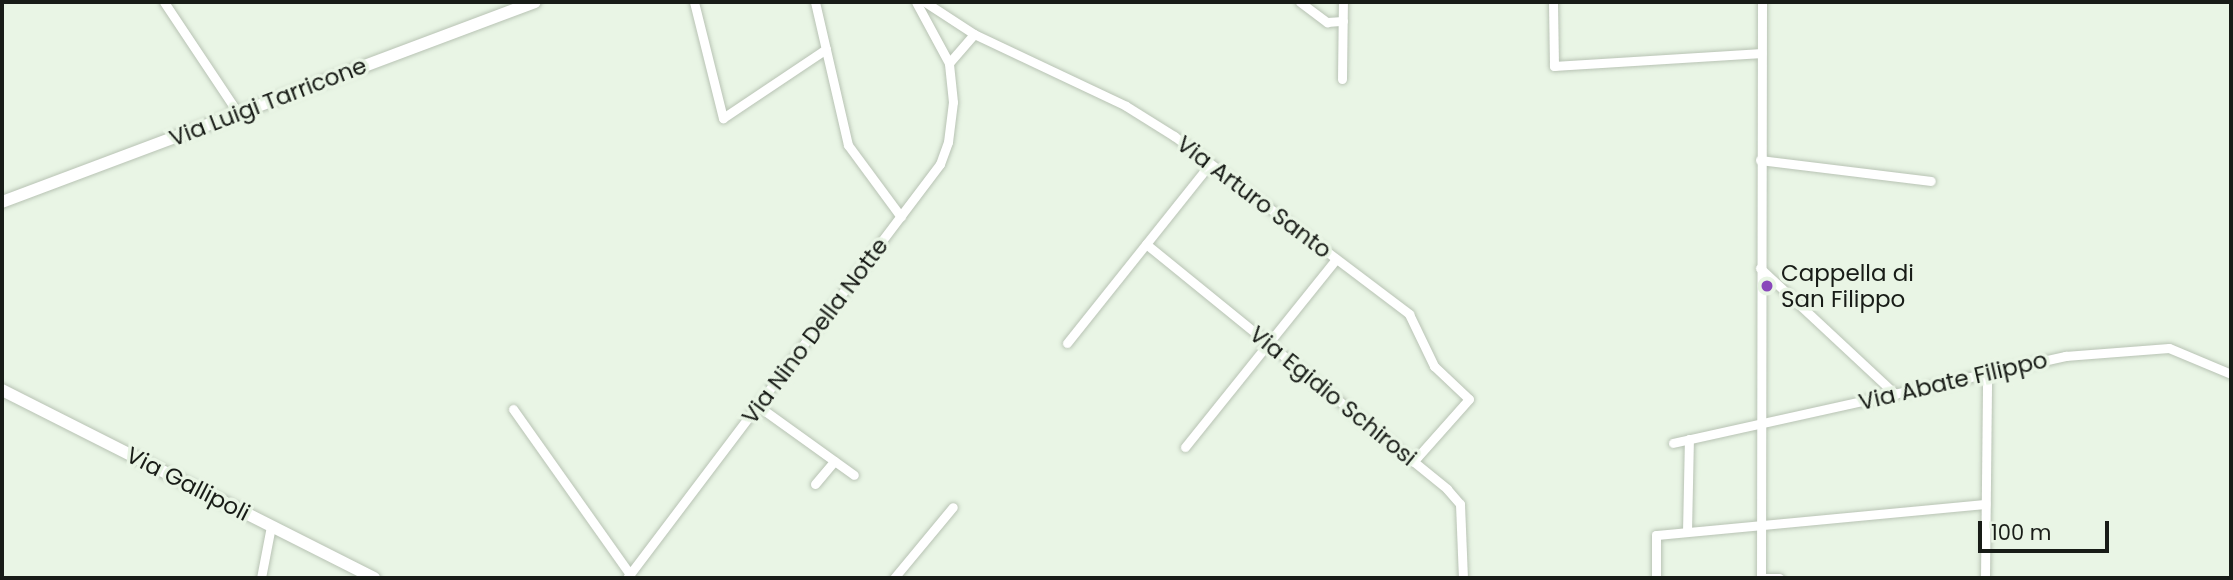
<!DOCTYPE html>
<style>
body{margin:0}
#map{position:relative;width:2233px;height:580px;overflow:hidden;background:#e9f5e5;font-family:Poppins,sans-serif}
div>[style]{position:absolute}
.roads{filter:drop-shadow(0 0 2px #b8c3b4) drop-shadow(0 0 2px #b8c3b4)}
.minor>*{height:9px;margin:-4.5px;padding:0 4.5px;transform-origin:4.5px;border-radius:4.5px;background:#fff}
.secondary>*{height:12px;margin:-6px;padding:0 6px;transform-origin:6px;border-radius:6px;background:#fff}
.dots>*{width:19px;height:19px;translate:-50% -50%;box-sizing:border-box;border:4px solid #e9f5e5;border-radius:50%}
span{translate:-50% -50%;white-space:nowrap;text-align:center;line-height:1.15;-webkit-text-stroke:7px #e9f5e5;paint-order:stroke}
.street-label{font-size:23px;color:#181c17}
.poi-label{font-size:23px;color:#181c17}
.left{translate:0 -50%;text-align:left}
.frame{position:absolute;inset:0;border:4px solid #181c17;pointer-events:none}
.scale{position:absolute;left:1978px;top:521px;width:131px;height:32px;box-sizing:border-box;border:4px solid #181c17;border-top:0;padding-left:9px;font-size:21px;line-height:24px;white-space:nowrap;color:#181c17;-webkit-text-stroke:5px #e9f5e5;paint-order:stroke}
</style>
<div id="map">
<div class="roads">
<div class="minor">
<i style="left:164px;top:2px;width:133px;rotate:56.3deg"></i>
<i style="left:694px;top:2px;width:120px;rotate:76deg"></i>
<i style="left:723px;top:118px;width:124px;rotate:-33.8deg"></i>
<i style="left:815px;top:2px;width:147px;rotate:77deg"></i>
<i style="left:848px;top:145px;width:89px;rotate:53.6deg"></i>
<i style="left:925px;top:2px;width:59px;rotate:33.1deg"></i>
<i style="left:974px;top:34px;width:168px;rotate:25.3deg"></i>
<i style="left:1126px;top:106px;width:57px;rotate:32deg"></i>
<i style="left:1174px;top:136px;width:295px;rotate:37.1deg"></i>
<i style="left:1409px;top:314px;width:58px;rotate:64.3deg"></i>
<i style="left:1434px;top:366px;width:48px;rotate:43.3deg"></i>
<i style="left:1469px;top:399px;width:84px;rotate:131.6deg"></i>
<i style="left:1300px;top:2px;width:34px;rotate:37deg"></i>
<i style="left:1327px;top:22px;width:16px;rotate:-4deg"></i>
<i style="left:1553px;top:2px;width:64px;rotate:89.1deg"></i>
<i style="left:1554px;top:66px;width:208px;rotate:-3.6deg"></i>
<i style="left:949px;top:63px;width:38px;rotate:-49deg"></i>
<i style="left:1342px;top:79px;width:77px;rotate:-89.3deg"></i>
<i style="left:1760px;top:160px;width:172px;rotate:7deg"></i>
<i style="left:1146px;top:244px;width:388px;rotate:39.1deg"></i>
<i style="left:1447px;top:489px;width:20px;rotate:49deg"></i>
<i style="left:1460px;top:504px;width:74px;rotate:87.7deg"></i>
<i style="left:1760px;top:268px;width:185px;rotate:43deg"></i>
<i style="left:1067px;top:343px;width:228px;rotate:-51.4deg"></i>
<i style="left:758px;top:406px;width:118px;rotate:35.7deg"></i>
<i style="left:513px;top:409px;width:202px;rotate:54.7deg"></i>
<i style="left:1673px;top:443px;width:402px;rotate:-12.5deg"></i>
<i style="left:2065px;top:356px;width:104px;rotate:-4.4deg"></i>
<i style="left:2169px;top:348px;width:67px;rotate:22.8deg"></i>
<i style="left:1185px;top:447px;width:241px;rotate:-51.2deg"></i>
<i style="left:815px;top:484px;width:30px;rotate:-50deg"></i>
<i style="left:1687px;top:532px;width:93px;rotate:-88.8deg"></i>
<i style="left:261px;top:578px;width:53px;rotate:-79.1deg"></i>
<i style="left:627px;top:578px;width:519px;rotate:-52.91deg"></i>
<i style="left:940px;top:164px;width:23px;rotate:-70deg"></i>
<i style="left:948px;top:142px;width:40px;rotate:-82.9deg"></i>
<i style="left:953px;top:102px;width:39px;rotate:-96deg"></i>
<i style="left:949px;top:63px;width:69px;rotate:-118.4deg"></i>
<i style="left:894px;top:578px;width:92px;rotate:-50.3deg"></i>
<i style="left:1656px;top:578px;width:43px;rotate:-90deg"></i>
<i style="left:1656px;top:535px;width:331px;rotate:-5.4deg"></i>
<i style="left:1761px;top:578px;width:576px;rotate:-89.9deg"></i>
<i style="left:1761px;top:578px;width:18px"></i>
<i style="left:1985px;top:578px;width:206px;rotate:-89.4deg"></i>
</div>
<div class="secondary">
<i style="left:2px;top:202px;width:569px;rotate:-20.57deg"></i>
<i style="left:2px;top:390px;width:417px;rotate:26.8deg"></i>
</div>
</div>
<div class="dots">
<i style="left:1767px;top:286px;background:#8947bb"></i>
</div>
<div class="street-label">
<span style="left:268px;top:102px;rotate:-21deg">Via Luigi Tarricone</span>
<span style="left:1254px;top:197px;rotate:37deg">Via Arturo Santo</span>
<span style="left:815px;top:331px;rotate:-53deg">Via Nino Della Notte</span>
<span style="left:1953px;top:381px;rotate:-13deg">Via Abate Filippo</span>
<span style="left:1333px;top:396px;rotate:39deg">Via Egidio Schirosi</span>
<span style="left:188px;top:484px;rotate:27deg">Via Gallipoli</span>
</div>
<div class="poi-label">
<span class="left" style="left:1781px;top:286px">Cappella di<br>San Filippo</span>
</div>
<div class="frame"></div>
<div class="scale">100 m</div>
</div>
